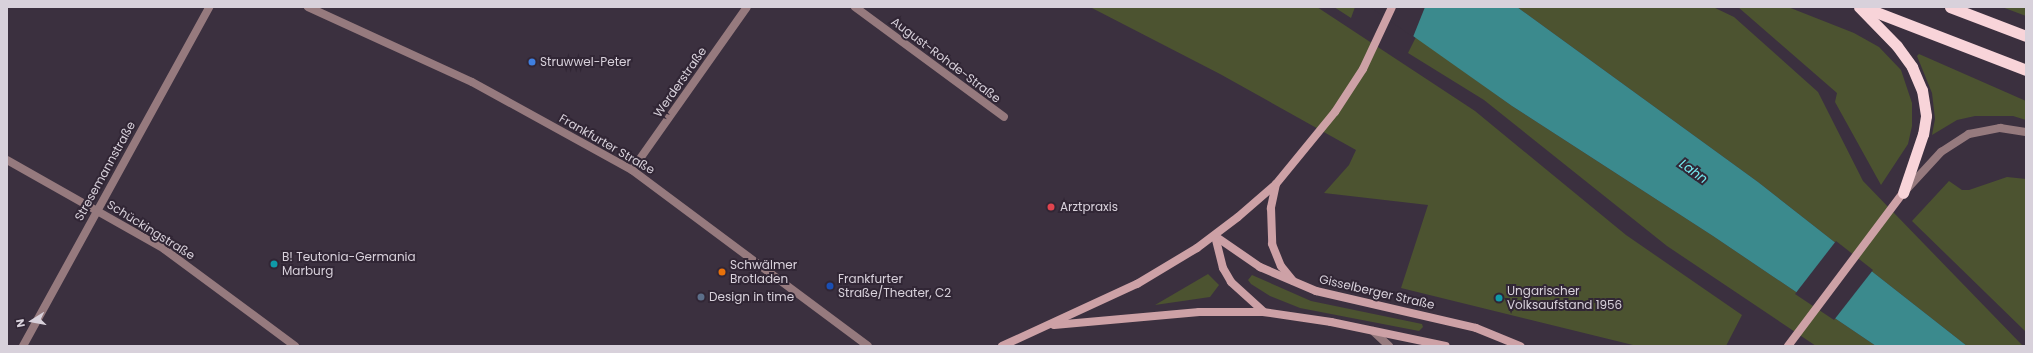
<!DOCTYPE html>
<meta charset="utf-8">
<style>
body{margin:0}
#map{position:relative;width:2033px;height:353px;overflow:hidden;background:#3b303f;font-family:Poppins,sans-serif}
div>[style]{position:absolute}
.green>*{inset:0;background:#4c5330}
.water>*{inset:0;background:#3b8a8d}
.pier>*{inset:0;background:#3b303f}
.minor>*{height:8px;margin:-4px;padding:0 4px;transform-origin:4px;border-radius:4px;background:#967a7e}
.tertiary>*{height:8px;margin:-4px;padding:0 4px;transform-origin:4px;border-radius:4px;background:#967a7e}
.secondary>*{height:8px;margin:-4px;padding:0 4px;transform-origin:4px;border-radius:4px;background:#cda1a6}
.trunk>*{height:11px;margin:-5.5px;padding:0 5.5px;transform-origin:5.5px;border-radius:5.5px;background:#f8d4d9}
.dots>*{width:11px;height:11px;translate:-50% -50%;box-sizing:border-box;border:2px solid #312635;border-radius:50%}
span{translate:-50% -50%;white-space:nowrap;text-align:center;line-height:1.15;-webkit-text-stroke:4px #312635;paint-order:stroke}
.street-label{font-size:12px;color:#d8d1db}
.poi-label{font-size:12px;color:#d8d1db}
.left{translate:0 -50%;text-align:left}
.water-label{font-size:13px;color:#75ebf0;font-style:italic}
.frame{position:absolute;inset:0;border:8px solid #d8d1db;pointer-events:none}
.north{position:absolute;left:12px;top:301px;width:40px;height:40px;-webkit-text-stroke:3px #312635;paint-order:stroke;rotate:259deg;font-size:11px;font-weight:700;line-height:16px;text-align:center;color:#d8d1db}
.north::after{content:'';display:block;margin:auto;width:14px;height:18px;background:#d8d1db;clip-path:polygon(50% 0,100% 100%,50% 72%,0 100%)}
</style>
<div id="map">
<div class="green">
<i style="clip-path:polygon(1090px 7px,1317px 7px,1475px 111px,1626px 235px,1742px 315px,1726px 346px,1637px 346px,1401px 288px,1428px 205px,1324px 193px,1349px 165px,1356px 150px,1220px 74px)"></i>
<i style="clip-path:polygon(1334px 7px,1355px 7px,1351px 18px)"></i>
<i style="clip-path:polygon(1517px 7px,1713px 7px,1734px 17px,1818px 92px,1863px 181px,2023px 346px,1967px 346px,1758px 182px)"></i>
<i style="clip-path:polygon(1738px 7px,1788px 7px,1854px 33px,1879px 47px,1901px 70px,1912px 103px,1912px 126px,1908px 144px,1881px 185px,1835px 102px,1837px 93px)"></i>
<i style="clip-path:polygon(2002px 7px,2026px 7px,2026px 16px)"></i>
<i style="clip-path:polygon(1416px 37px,1512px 106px,1713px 236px,1876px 346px,1816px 346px,1667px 246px,1484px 100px,1408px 53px)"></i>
<i style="clip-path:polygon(1919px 54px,2026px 101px,2026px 120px,2013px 116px,1975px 116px,1957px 120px,1932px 135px,1935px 119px,1932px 93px,1917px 56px)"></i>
<i style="clip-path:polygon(2007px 177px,2026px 179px,2026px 332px,1912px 221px,1949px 181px,1962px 190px,1969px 190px)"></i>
<i style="clip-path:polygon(1208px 274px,1219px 285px,1210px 297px,1155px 305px)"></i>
<i style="clip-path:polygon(1252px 275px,1311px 301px,1422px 324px,1423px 327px,1419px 331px,1300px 308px,1270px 296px,1251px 284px,1248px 280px)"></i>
</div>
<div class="water">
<i style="clip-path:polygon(1372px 7px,1517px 7px,1758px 182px,1967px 346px,1876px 346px,1713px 236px,1512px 106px)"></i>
</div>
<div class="pier">
<i style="clip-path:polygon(1370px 7px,1425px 7px,1413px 37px)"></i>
<i style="clip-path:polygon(1836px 241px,1873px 270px,1834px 320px,1795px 294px)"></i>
</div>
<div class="minor">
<i style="left:855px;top:7px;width:185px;rotate:36.4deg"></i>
<i style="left:7px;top:160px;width:180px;rotate:29.5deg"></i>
<i style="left:164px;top:249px;width:163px;rotate:36.5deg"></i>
<i style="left:632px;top:170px;width:199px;rotate:-54.8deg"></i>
<i style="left:1906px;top:190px;width:52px;rotate:-47.4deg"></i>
<i style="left:1941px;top:152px;width:33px;rotate:-33deg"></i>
<i style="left:1969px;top:134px;width:32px;rotate:-11deg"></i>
<i style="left:2000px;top:128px;width:26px;rotate:9deg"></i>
<i style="left:1373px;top:331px;width:22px;rotate:43deg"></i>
<i style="left:23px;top:346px;width:387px;rotate:-61.2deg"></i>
</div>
<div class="tertiary">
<i style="left:308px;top:7px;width:180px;rotate:24.6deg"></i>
<i style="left:472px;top:82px;width:183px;rotate:28.8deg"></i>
<i style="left:632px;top:170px;width:294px;rotate:36.7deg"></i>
</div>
<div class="secondary">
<i style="left:1276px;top:184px;width:25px;rotate:102deg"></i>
<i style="left:1271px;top:208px;width:36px;rotate:88deg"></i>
<i style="left:1272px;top:244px;width:24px;rotate:68deg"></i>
<i style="left:1281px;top:266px;width:19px;rotate:51deg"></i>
<i style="left:1215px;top:236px;width:55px;rotate:34.6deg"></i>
<i style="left:1260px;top:267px;width:61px;rotate:23.2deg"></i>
<i style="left:1316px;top:291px;width:164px;rotate:13deg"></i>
<i style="left:1476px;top:328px;width:48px;rotate:22.2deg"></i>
<i style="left:1215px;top:236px;width:33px;rotate:76deg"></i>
<i style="left:1223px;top:268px;width:16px;rotate:60deg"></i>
<i style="left:1231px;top:282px;width:43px;rotate:42.2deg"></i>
<i style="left:1054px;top:325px;width:146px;rotate:-5.1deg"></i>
<i style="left:1199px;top:312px;width:64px"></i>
<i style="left:1263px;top:312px;width:69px;rotate:8.4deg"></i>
<i style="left:1331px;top:322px;width:117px;rotate:11.8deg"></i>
<i style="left:1002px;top:346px;width:149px;rotate:-24.7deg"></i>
<i style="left:1137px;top:284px;width:70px;rotate:-31deg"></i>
<i style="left:1197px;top:248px;width:51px;rotate:-37.1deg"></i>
<i style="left:1238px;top:217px;width:50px;rotate:-41deg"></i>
<i style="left:1276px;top:184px;width:93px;rotate:-50.7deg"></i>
<i style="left:1335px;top:112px;width:51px;rotate:-56.9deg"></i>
<i style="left:1363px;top:69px;width:68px;rotate:-64.9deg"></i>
<i style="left:1788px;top:346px;width:191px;rotate:-53.1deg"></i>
</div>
<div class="trunk">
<i style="left:1859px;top:7px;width:54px;rotate:45.7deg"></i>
<i style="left:1897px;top:46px;width:26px;rotate:54deg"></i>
<i style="left:1912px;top:67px;width:25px;rotate:67deg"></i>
<i style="left:1922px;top:90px;width:26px;rotate:81deg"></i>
<i style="left:1926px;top:116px;width:18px;rotate:99deg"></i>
<i style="left:1923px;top:134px;width:62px;rotate:108.7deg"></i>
<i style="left:1863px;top:7px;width:175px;rotate:21.1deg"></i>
<i style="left:1950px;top:7px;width:81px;rotate:20.9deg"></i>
</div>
<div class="dots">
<i style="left:532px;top:62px;background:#3f7fe0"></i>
<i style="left:1051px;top:207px;background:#e0444e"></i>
<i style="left:274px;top:264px;background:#0f9aa8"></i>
<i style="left:722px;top:272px;background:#e8710a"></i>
<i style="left:830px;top:286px;background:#1a4fb4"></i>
<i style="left:701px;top:297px;background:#5c6f8a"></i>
<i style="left:1499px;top:298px;background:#0f9aa8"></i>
</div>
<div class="street-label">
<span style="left:946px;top:60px;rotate:37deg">August-Rohde-Straße</span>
<span style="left:680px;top:82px;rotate:-55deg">Werderstraße</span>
<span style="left:607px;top:144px;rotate:30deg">Frankfurter Straße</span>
<span style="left:105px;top:171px;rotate:-61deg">Stresemannstraße</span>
<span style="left:151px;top:230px;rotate:32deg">Schückingstraße</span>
<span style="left:1377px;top:292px;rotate:13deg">Gisselberger Straße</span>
</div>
<div class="poi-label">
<span class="left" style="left:540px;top:62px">Struwwel-Peter</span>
<span class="left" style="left:1060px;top:207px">Arztpraxis</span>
<span class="left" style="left:282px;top:264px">B! Teutonia-Germania<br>Marburg</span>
<span class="left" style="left:730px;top:272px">Schwälmer<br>Brotladen</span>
<span class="left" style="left:838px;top:286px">Frankfurter<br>Straße/Theater, C2</span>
<span class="left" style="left:1507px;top:298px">Ungarischer<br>Volksaufstand 1956</span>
<span class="left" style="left:709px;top:297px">Design in time</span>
</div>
<div class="water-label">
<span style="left:1693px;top:172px;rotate:36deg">Lahn</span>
</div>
<div class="frame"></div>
<div class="north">N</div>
</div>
